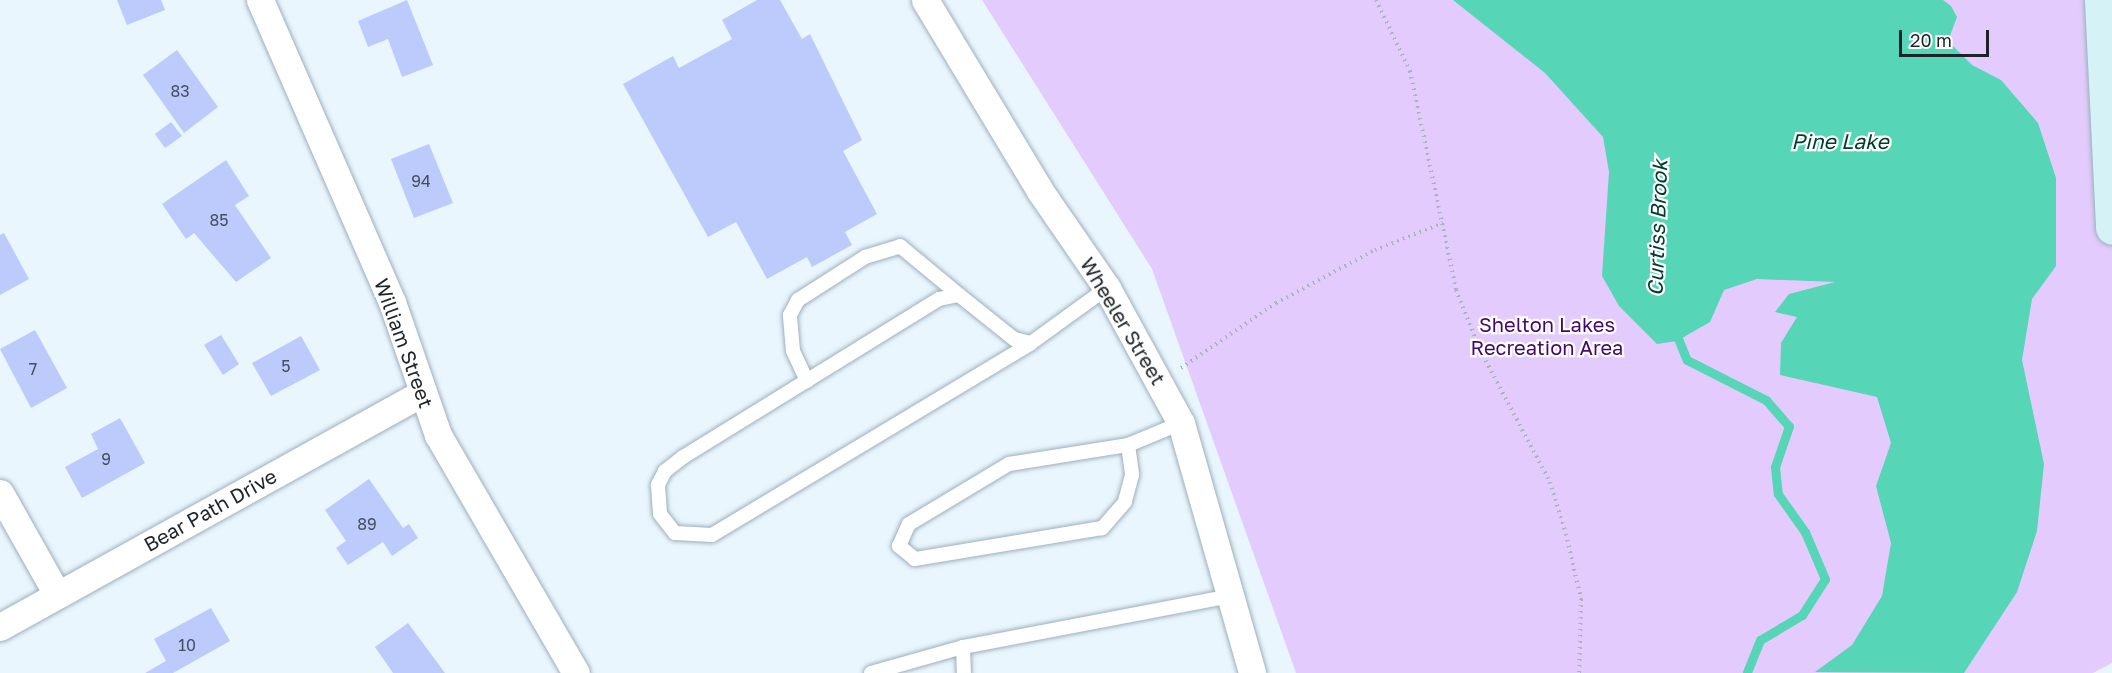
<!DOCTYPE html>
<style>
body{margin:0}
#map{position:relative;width:2112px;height:673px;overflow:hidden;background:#eaf6fe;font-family:"Golos Text",sans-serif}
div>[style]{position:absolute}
.green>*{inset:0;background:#e3ccfd}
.water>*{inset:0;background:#56d5b7}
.stream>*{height:9px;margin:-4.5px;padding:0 4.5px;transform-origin:4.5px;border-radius:4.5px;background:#56d5b7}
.building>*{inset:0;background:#bdcafc}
.path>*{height:4px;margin-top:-2px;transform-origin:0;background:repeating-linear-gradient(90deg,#a9b3bb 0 1.5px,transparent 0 6px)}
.roads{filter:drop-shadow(0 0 2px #9dafbc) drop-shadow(0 0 2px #9dafbc)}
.service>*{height:14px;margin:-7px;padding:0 7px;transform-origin:7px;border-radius:7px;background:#fff}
.minor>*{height:27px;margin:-13.5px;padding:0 13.5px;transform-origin:13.5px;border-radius:13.5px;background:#fff}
.secondary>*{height:33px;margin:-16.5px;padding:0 16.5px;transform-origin:16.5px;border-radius:16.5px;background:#d5f3f7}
span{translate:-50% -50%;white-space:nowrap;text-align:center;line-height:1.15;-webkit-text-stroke:4.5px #fff;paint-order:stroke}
.number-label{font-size:16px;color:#454e5e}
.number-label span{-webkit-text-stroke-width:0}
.street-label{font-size:20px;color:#1d2429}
.park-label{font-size:20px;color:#44086a}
.water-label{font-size:21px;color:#003b2f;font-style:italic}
.scale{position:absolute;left:1899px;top:30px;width:90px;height:27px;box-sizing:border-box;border:3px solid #1d2429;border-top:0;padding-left:8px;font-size:18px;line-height:21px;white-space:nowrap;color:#1d2429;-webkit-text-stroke:4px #fff;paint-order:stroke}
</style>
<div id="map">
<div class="green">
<i style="clip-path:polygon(982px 0,2112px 0,2112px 663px,2093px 673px,1296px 673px,1152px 269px)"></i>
</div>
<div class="water">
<i style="clip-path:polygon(1453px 0,1943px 0,1951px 6px,1957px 17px,1948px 41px,1972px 65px,2001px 80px,2038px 123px,2056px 178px,2056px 266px,2032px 299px,2022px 360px,2044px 464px,2037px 531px,2017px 592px,1964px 673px,1815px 672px,1852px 645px,1882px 596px,1891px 543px,1876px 486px,1891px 443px,1877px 397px,1780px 375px,1781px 343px,1797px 317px,1775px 312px,1789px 294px,1835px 282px,1757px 279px,1724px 290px,1710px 322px,1677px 341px,1657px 344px,1619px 306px,1602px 276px,1609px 172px,1603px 137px,1545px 73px)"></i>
</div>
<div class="stream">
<i style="left:1675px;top:331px;width:31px;rotate:68deg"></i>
<i style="left:1687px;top:360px;width:89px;rotate:26.9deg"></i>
<i style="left:1766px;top:400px;width:35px;rotate:49deg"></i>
<i style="left:1789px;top:426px;width:43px;rotate:108.9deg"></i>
<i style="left:1775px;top:467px;width:27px;rotate:84deg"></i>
<i style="left:1778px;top:494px;width:47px;rotate:54.6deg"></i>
<i style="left:1805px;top:532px;width:51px;rotate:66.9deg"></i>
<i style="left:1825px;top:579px;width:43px;rotate:122.6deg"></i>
<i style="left:1802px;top:615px;width:49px;rotate:149.2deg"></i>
<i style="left:1760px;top:640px;width:35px;rotate:112deg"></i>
</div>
<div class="building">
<i style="clip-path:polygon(117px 0,161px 0,165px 10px,127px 25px)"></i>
<i style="clip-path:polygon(407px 0,433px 65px,402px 77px,388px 39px,368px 47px,358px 21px)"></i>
<i style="clip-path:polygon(757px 0,780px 0,802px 39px,810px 34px,862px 140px,843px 151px,877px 214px,845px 232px,852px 245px,812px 267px,807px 257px,767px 279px,736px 222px,708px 237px,623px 84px,673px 56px,679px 68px,732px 39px,722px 20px)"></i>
<i style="clip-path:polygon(177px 50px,218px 107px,184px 133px,143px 75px)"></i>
<i style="clip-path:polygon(171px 122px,182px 136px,165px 148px,155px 134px)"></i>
<i style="clip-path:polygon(429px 144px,453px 203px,414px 218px,391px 159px)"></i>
<i style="clip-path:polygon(226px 160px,249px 196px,235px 205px,271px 258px,236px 282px,194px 233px,186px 239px,162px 204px)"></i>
<i style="clip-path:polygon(4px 233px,29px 279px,0 295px,0 235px)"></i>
<i style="clip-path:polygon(35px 330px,67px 388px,31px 408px,0 349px)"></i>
<i style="clip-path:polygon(221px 335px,239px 364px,223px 375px,204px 345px)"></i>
<i style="clip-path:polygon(301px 336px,320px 370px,271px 396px,252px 363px)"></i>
<i style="clip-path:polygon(120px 418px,145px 463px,82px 498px,65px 467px,98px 449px,91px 434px)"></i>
<i style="clip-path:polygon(369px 479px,403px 528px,409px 524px,418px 538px,392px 556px,383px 542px,348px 565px,336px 548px,346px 541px,325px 510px)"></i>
<i style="clip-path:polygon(211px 608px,230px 641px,173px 673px,145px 673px,166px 661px,154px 639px)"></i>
<i style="clip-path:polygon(408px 623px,445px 673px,393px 673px,375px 647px)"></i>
</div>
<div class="path">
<i style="left:1376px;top:0;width:79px;rotate:64.4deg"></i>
<i style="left:1410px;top:71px;width:224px;rotate:78.1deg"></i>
<i style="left:1456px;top:290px;width:65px;rotate:68.2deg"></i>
<i style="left:1480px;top:350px;width:149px;rotate:62.1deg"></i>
<i style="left:1550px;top:482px;width:54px;rotate:72.9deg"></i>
<i style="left:1566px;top:534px;width:67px;rotate:77deg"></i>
<i style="left:1581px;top:599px;width:74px;rotate:91.5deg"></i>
<i style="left:1181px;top:368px;width:115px;rotate:-34.4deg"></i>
<i style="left:1276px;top:303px;width:112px;rotate:-28.2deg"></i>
<i style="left:1375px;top:250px;width:73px;rotate:-21.7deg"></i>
</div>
<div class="roads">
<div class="service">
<i style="left:1031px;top:343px;width:17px;rotate:-167deg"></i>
<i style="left:1014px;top:339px;width:70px;rotate:-141.3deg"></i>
<i style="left:959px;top:295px;width:20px;rotate:169deg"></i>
<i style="left:939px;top:299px;width:301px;rotate:148.3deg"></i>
<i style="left:683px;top:457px;width:23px;rotate:142deg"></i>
<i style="left:665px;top:471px;width:16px;rotate:117deg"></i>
<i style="left:658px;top:485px;width:29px;rotate:86deg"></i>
<i style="left:660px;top:514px;width:24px;rotate:52deg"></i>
<i style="left:675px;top:533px;width:37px;rotate:3deg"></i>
<i style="left:712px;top:535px;width:372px;rotate:-31deg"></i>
<i style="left:1031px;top:343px;width:94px;rotate:-35.9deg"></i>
<i style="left:807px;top:381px;width:33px;rotate:-115deg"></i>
<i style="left:793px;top:351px;width:36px;rotate:-95deg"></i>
<i style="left:790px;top:315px;width:17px;rotate:-62deg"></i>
<i style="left:798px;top:300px;width:80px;rotate:-32.7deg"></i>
<i style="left:865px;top:257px;width:37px;rotate:-17deg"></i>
<i style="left:900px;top:246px;width:77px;rotate:39.7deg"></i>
<i style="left:1128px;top:445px;width:30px;rotate:82deg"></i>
<i style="left:1132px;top:475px;width:28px;rotate:105deg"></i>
<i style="left:1125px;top:502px;width:35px;rotate:131deg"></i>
<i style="left:1102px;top:528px;width:190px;rotate:170.6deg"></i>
<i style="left:915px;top:559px;width:21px;rotate:-141deg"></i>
<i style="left:899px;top:546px;width:24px;rotate:-66deg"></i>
<i style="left:909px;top:524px;width:117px;rotate:-31deg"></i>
<i style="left:1009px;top:464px;width:121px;rotate:-9.1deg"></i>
<i style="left:1128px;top:445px;width:57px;rotate:-22.5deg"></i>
<i style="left:963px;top:647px;width:26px;rotate:88deg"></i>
<i style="left:871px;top:673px;width:96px;rotate:-15.8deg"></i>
<i style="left:963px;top:647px;width:273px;rotate:-10.8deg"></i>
</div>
<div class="minor">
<i style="left:260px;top:0;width:330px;rotate:66.4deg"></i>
<i style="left:392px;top:302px;width:141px;rotate:70.9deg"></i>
<i style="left:438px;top:435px;width:275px;rotate:59.9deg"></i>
<i style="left:925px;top:0;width:223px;rotate:58.9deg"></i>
<i style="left:1040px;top:191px;width:118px;rotate:55.4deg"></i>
<i style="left:1107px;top:288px;width:154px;rotate:61.3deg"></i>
<i style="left:1181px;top:423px;width:260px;rotate:74.1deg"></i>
<i style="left:0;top:493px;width:116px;rotate:60.6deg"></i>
<i style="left:0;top:627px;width:481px;rotate:-29deg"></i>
</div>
<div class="secondary">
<i style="left:2101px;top:0;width:228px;rotate:87.2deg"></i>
</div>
</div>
<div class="number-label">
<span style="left:180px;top:91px">83</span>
<span style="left:421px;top:181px">94</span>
<span style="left:219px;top:220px">85</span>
<span style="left:286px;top:366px">5</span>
<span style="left:33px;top:369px">7</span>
<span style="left:106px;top:459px">9</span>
<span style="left:367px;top:524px">89</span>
<span style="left:187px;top:645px">10</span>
</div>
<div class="street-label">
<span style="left:1123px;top:321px;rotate:59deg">Wheeler Street</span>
<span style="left:404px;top:343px;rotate:70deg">William Street</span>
<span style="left:210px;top:510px;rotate:-29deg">Bear Path Drive</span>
</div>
<div class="park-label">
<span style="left:1547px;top:336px">Shelton Lakes<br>Recreation Area</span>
</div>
<div class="water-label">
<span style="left:1840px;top:141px">Pine Lake</span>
<span style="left:1657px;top:228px;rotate:-88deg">Curtiss Brook</span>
</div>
<div class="scale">20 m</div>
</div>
